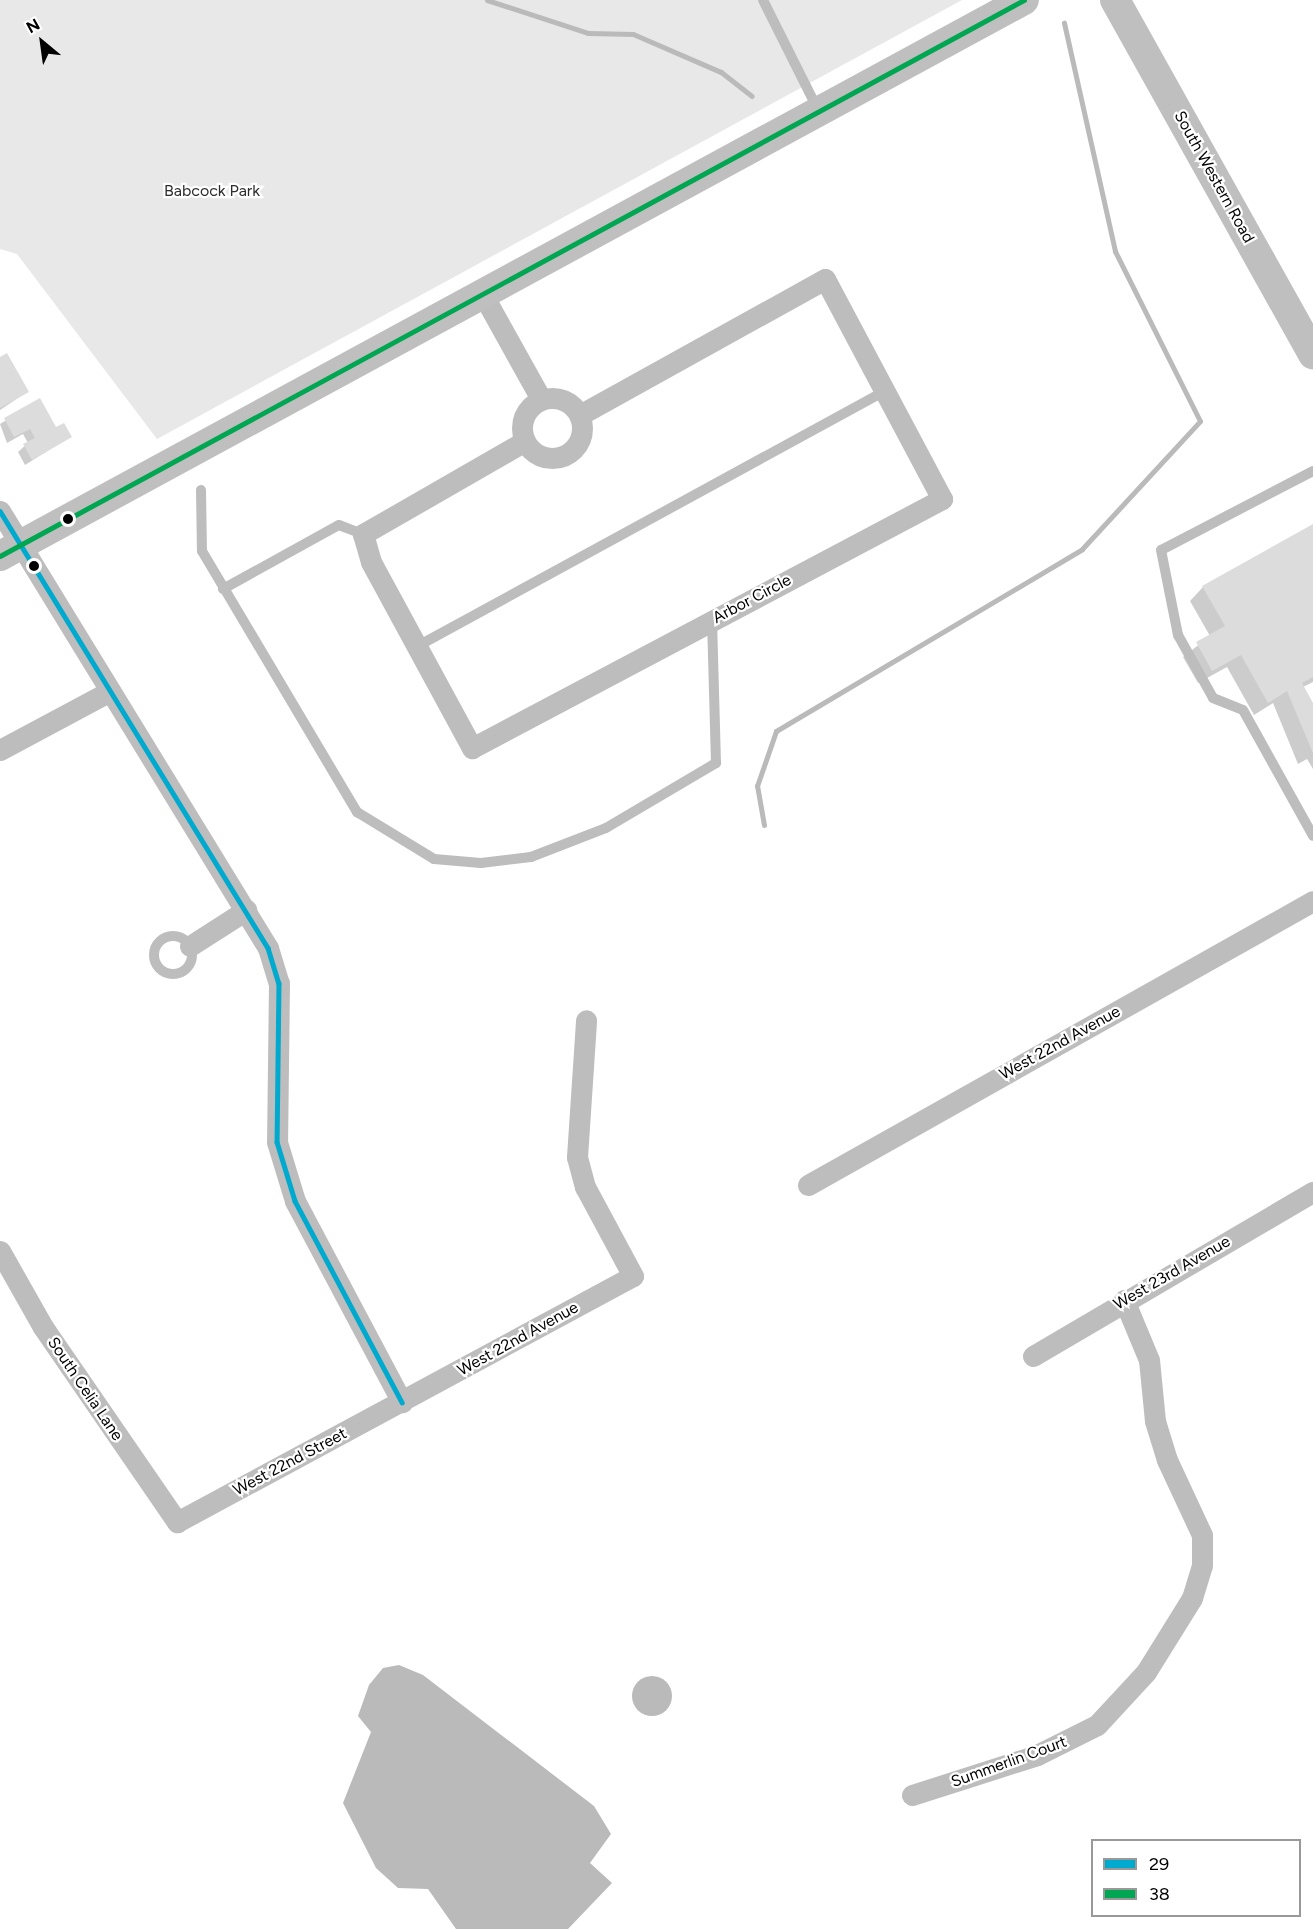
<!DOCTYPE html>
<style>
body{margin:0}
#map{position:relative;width:1313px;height:1929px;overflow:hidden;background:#fff;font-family:Figtree,sans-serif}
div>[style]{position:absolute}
.green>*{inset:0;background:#e8e8e8}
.water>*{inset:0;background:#bababa}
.round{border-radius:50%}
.shadow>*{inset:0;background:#0003}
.stream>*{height:5px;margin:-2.5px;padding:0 2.5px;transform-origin:2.5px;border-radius:2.5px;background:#bababa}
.building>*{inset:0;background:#dcdcdc}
.lane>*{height:10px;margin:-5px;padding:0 5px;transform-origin:5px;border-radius:5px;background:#bdbdbd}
.lane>.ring{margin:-5px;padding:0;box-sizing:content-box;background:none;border:10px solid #bdbdbd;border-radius:50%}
.street>*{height:21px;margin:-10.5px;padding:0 10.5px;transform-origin:10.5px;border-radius:10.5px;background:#bdbdbd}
.street>.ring{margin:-10.5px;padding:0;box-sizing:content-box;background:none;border:21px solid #bdbdbd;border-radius:50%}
.secondary>*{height:30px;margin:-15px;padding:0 15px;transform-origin:15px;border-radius:15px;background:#bfbfbf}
.bus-1>*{height:4.5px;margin:-2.25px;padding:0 2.25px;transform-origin:2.25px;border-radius:2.25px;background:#00a9ce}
.bus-2>*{height:4.5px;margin:-2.25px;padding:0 2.25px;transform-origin:2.25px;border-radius:2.25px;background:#00a651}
.dots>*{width:16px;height:16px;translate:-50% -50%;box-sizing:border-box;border:3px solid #fff;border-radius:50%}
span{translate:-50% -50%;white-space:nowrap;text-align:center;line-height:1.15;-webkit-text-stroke:4.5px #fff;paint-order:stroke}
.street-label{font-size:16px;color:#000}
.park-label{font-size:16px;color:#2d2d2d}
.legend{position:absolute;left:1091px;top:1839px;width:210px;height:78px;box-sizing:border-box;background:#fff;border:2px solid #999;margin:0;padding:8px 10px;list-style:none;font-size:18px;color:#000}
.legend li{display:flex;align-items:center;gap:12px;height:30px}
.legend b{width:30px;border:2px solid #999}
.north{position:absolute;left:12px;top:12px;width:60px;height:60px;-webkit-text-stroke:4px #fff;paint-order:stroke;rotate:331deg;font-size:16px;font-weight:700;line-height:24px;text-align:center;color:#000}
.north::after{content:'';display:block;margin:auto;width:21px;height:27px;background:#000;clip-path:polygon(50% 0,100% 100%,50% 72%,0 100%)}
</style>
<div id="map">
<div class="green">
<i style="clip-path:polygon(0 0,962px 0,157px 439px,17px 254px,0 249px)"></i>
</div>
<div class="water">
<i style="clip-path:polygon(399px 1665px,423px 1675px,594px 1806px,611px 1834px,590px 1863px,612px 1883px,568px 1929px,456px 1929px,428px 1889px,398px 1888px,376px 1868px,343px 1803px,371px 1732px,358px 1716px,369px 1685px,383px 1668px)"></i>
<i class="round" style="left:632px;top:1676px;width:40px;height:40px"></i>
</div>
<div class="shadow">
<i style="clip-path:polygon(0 359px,27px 392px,0 410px)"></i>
<i style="clip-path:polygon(39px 400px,55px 429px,70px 437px,25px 465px,18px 452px,28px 443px,23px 434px,7px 443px,0 424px)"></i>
<i style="clip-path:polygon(1313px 528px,1313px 682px,1303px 687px,1313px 706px,1313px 769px,1307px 759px,1298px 764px,1273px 703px,1254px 715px,1227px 667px,1198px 683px,1183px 657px,1210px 636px,1190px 601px,1203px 587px)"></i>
</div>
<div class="stream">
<i style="left:487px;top:0;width:106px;rotate:18.1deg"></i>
<i style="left:588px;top:33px;width:45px;rotate:1.3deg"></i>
<i style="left:633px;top:34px;width:96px;rotate:23.4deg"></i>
<i style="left:721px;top:72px;width:39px;rotate:38deg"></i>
<i style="left:764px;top:825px;width:40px;rotate:-100deg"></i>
<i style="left:757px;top:786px;width:58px;rotate:-70.9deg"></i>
<i style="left:776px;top:731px;width:356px;rotate:-30.7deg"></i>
<i style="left:1082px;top:549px;width:174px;rotate:-47.3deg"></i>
<i style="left:1200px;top:421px;width:190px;rotate:-116.6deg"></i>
<i style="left:1115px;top:251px;width:234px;rotate:-102.6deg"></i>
</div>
<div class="building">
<i style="clip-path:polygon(7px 353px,29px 392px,0 408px,0 357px)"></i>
<i style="clip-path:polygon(40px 398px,56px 427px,64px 423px,72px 437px,32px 460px,23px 444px,35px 438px,30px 429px,14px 437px,4px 418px)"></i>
<i style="clip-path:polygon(1313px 524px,1313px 677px,1302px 683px,1313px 703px,1313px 753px,1287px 691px,1268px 703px,1241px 655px,1212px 671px,1196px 642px,1225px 626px,1202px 586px)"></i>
</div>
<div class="lane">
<i style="left:763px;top:0;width:123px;rotate:63.4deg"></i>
<i style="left:1313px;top:471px;width:171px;rotate:152.5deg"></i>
<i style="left:1161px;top:550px;width:87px;rotate:78.7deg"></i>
<i style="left:1178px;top:635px;width:72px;rotate:60.9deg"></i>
<i style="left:1213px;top:698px;width:32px;rotate:22deg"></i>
<i style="left:1243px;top:710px;width:144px;rotate:60.9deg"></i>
<i style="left:201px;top:490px;width:61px;rotate:89.1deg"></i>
<i style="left:202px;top:551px;width:304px;rotate:59.3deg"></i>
<i style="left:357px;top:812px;width:90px;rotate:31.4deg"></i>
<i style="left:434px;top:859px;width:47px;rotate:4.9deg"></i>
<i style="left:481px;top:863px;width:50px;rotate:-6.8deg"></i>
<i style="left:531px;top:857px;width:80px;rotate:-21.1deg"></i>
<i style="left:606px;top:828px;width:128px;rotate:-30.6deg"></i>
<i style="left:716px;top:763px;width:142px;rotate:-91.6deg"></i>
<i style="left:223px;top:589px;width:132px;rotate:-28.9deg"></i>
<i style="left:339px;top:525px;width:26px;rotate:21deg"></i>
<i style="left:416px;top:647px;width:534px;rotate:-28.63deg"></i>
<i class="ring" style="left:154px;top:936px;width:28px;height:28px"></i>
</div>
<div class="street">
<i style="left:482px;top:293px;width:121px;rotate:60.9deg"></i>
<i class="ring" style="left:522px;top:398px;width:39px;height:39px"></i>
<i style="left:525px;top:441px;width:187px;rotate:150.1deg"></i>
<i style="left:363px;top:534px;width:29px;rotate:74deg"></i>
<i style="left:371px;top:562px;width:212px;rotate:61.5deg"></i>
<i style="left:472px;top:748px;width:532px;rotate:-27.91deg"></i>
<i style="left:942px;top:499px;width:249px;rotate:-118deg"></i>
<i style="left:825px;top:279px;width:280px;rotate:151deg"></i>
<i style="left:0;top:511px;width:513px;rotate:58.48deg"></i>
<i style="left:268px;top:948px;width:37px;rotate:73deg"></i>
<i style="left:279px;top:983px;width:159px;rotate:90.7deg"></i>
<i style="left:277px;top:1142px;width:62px;rotate:73deg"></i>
<i style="left:295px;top:1201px;width:228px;rotate:62deg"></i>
<i style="left:0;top:750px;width:125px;rotate:-28.2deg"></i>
<i style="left:190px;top:946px;width:67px;rotate:-32.7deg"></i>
<i style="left:808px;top:1185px;width:579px;rotate:-29.35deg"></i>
<i style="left:0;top:1251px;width:87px;rotate:60.5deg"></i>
<i style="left:43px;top:1327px;width:237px;rotate:55.5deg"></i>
<i style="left:177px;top:1522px;width:518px;rotate:-28.35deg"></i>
<i style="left:633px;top:1276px;width:101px;rotate:-118.3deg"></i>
<i style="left:585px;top:1187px;width:31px;rotate:-105deg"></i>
<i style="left:577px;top:1157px;width:137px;rotate:-86.2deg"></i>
<i style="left:1033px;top:1356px;width:324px;rotate:-30.4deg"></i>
<i style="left:912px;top:1795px;width:131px;rotate:-17.7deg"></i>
<i style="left:1037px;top:1755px;width:67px;rotate:-26.6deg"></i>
<i style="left:1097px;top:1725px;width:72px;rotate:-47.2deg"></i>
<i style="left:1146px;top:1672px;width:87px;rotate:-58.1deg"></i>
<i style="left:1192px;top:1598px;width:34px;rotate:-73deg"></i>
<i style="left:1202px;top:1565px;width:30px;rotate:-90deg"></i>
<i style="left:1202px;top:1535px;width:83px;rotate:-115deg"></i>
<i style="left:1167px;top:1460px;width:41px;rotate:-107.1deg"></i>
<i style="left:1155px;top:1421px;width:61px;rotate:-95.6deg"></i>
<i style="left:1149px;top:1360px;width:65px;rotate:-112.6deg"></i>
</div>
<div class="secondary">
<i style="left:1115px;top:0;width:406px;rotate:60.8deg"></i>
<i style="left:0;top:556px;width:1165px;rotate:-28.5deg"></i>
</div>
<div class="bus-1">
<i style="left:0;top:511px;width:513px;rotate:58.48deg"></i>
<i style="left:268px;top:948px;width:37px;rotate:73deg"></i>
<i style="left:279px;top:983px;width:159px;rotate:90.7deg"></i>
<i style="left:277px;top:1142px;width:62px;rotate:73deg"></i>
<i style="left:295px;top:1201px;width:228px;rotate:62deg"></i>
</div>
<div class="bus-2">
<i style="left:0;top:556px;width:1165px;rotate:-28.5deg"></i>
</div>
<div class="dots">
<i style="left:68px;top:519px;background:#000"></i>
<i style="left:34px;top:566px;background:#000"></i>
</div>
<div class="street-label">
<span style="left:1214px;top:177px;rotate:61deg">South Western Road</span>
<span style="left:752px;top:599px;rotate:-28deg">Arbor Circle</span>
<span style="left:1060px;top:1043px;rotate:-29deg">West 22nd Avenue</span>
<span style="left:1172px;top:1273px;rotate:-30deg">West 23rd Avenue</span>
<span style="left:518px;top:1339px;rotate:-29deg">West 22nd Avenue</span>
<span style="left:85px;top:1389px;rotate:56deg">South Celia Lane</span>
<span style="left:290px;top:1462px;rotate:-28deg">West 22nd Street</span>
<span style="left:1009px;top:1762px;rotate:-20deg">Summerlin Court</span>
</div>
<div class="park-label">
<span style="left:212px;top:191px">Babcock Park</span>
</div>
<ul class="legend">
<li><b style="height:8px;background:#00a9ce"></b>29</li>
<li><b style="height:8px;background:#00a651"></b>38</li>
</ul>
<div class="north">N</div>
</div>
